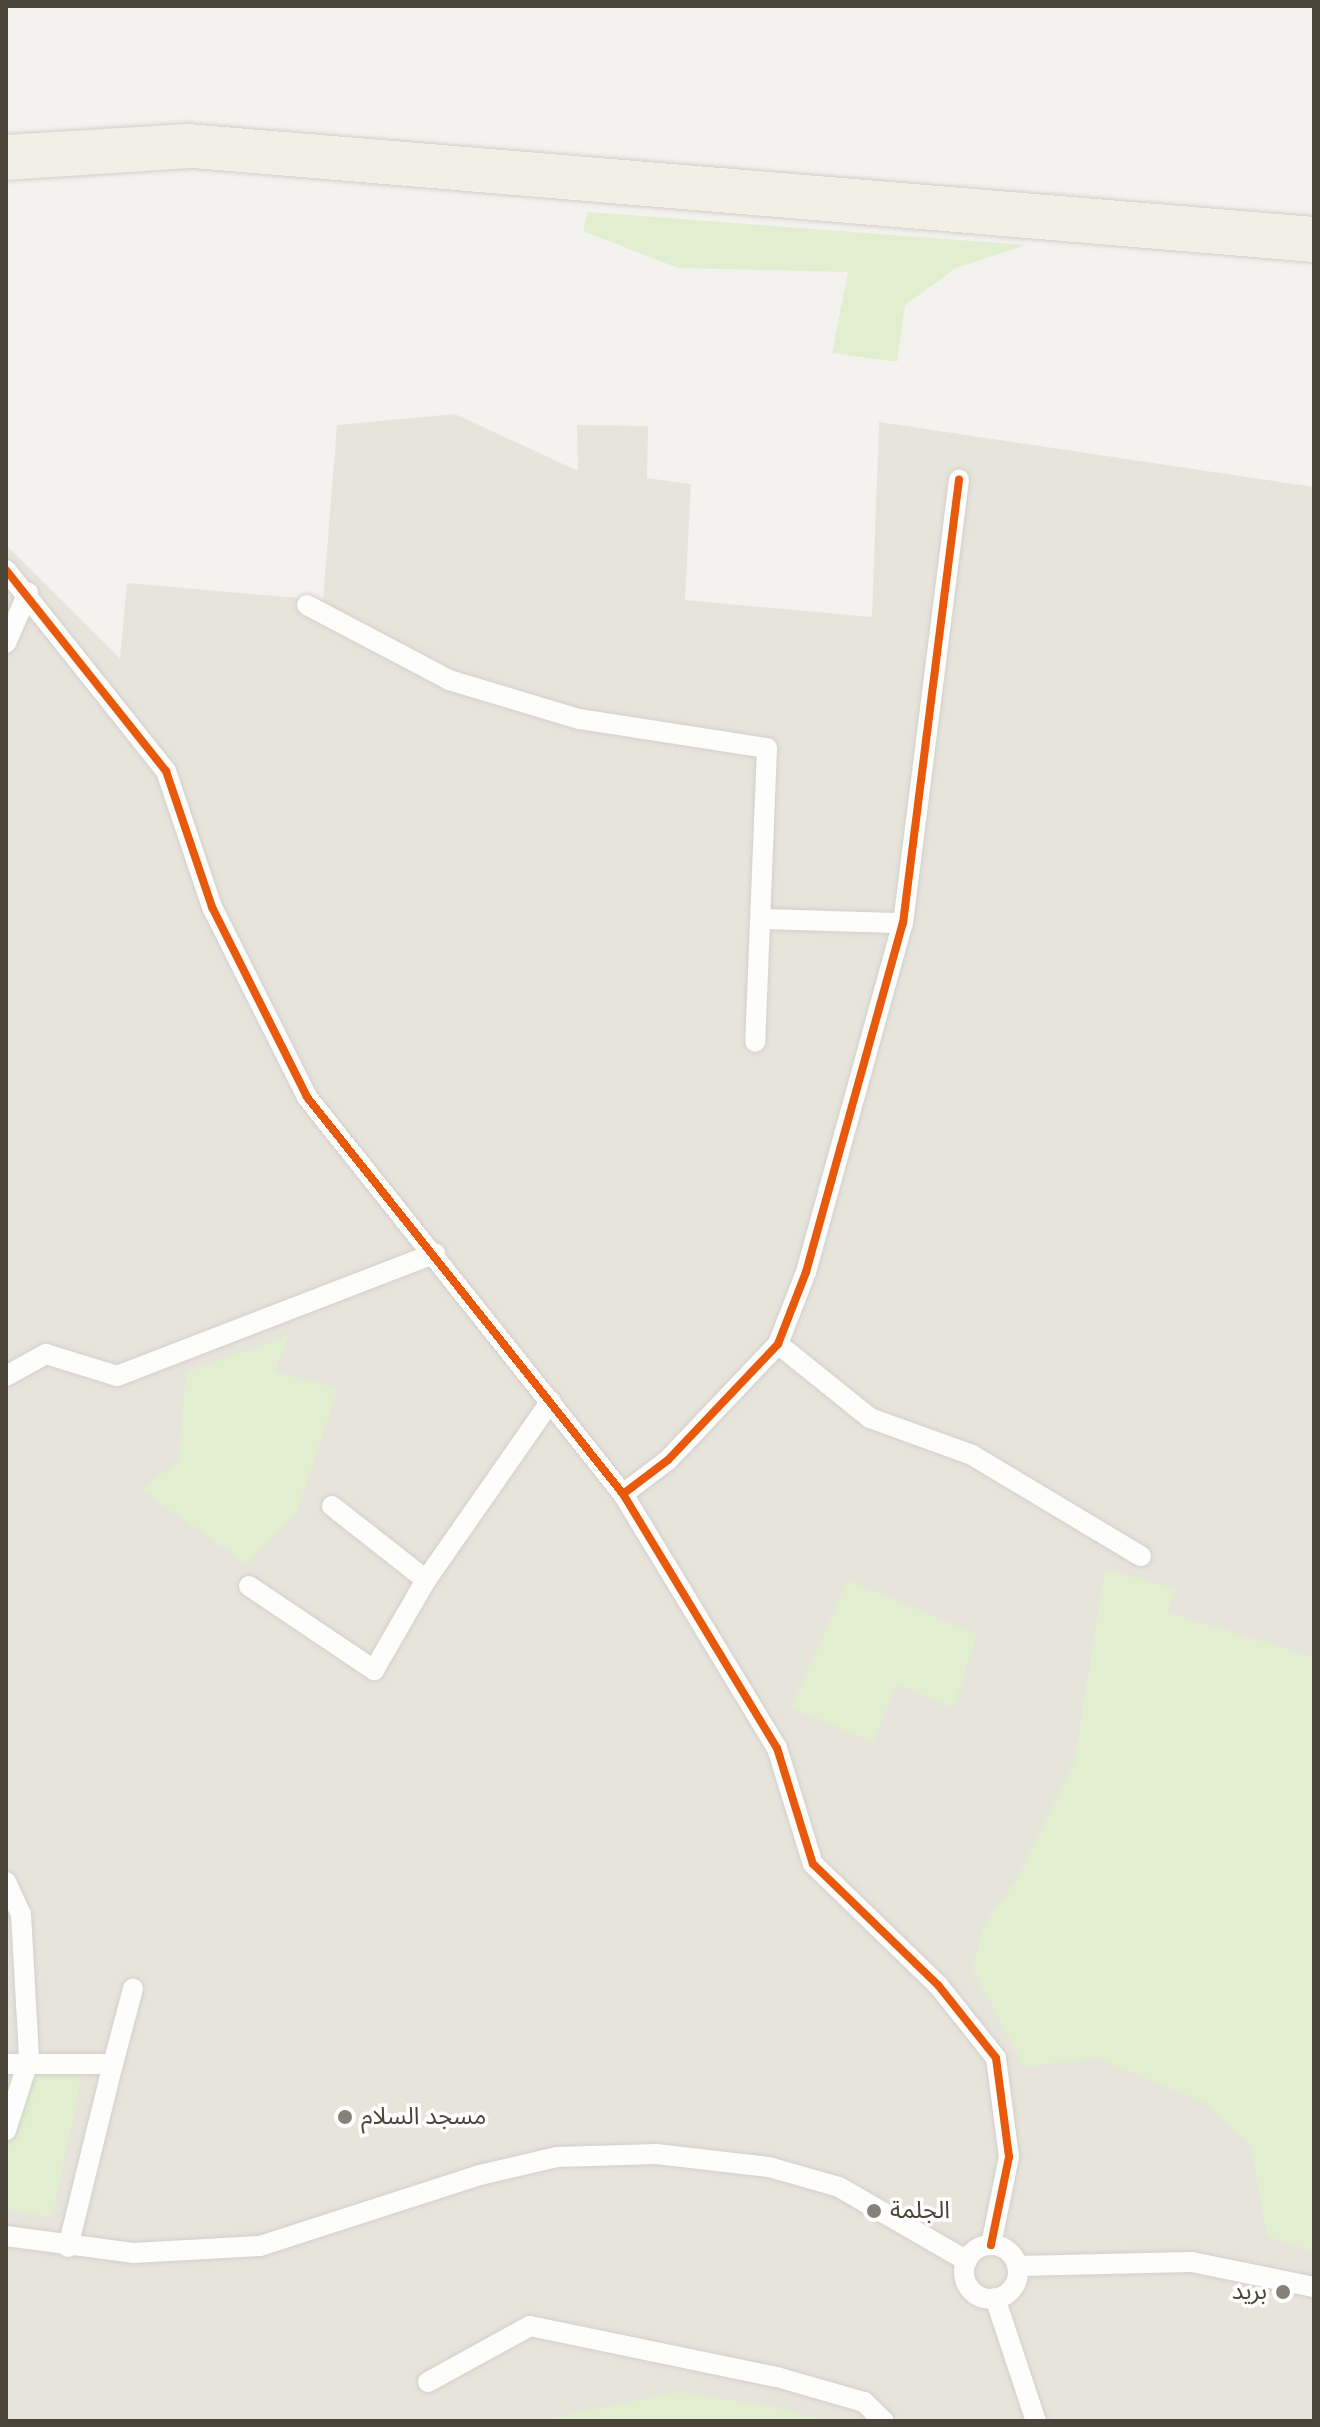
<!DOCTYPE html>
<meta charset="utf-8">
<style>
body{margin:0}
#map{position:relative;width:1320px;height:2427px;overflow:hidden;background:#f4f2ee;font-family:Roboto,"Noto Sans Arabic",sans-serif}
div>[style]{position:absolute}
.residential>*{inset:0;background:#e7e4dc}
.green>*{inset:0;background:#e1eecf}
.roads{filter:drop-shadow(0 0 2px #d2d0cb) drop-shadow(0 0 2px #d2d0cb)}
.minor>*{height:20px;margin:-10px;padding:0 10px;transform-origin:10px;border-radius:10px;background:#fdfdfc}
.minor>.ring{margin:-10px;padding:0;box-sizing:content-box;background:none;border:20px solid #fdfdfc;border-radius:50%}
.major>*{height:24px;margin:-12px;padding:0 12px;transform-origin:12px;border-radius:12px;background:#f2efe6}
.cycleway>*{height:8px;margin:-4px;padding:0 4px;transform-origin:4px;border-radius:4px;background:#e8590c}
.dots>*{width:22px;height:22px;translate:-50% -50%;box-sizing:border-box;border:4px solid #fff;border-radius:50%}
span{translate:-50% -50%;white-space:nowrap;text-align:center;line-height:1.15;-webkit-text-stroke:7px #fff;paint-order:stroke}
.poi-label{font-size:24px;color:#4b4439}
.left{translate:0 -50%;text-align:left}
.right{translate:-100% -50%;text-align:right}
.frame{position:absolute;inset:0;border:8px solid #4b4439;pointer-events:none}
</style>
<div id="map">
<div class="residential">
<i style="clip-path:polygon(455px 414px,578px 471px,577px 425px,648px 426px,647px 478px,691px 484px,685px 600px,872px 617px,879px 422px,1314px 487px,1314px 2421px,6px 2421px,6px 545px,120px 658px,127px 583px,323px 600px,337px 425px)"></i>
</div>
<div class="green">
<i style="clip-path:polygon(588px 212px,1026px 245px,956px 268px,905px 305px,897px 362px,832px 353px,848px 272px,678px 268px,583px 231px)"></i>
<i style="clip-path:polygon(288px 1336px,275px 1372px,338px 1388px,297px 1512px,247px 1564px,141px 1490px,179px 1460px,186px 1372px)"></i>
<i style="clip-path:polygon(1105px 1569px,1176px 1589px,1167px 1612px,1314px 1657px,1314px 2253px,1267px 2236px,1251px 2146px,1205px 2103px,1097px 2058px,1024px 2067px,972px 1968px,983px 1927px,1018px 1877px,1074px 1762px)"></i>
<i style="clip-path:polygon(848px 1580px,977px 1634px,954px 1708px,897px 1684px,873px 1742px,791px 1708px)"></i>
<i style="clip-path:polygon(6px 2076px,82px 2076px,52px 2218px,6px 2209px)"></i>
<i style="clip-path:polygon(678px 2392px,775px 2407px,827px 2421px,537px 2421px)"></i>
</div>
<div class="roads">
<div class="minor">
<i style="left:6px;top:570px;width:257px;rotate:51.5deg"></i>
<i style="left:166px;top:771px;width:144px;rotate:71.3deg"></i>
<i style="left:212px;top:907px;width:212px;rotate:63.4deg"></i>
<i style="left:307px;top:1097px;width:507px;rotate:51.48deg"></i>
<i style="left:623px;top:1494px;width:297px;rotate:58.8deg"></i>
<i style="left:777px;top:1748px;width:121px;rotate:72.8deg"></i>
<i style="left:813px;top:1864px;width:174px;rotate:44.1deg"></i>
<i style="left:938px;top:1985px;width:93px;rotate:51.5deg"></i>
<i style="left:996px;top:2058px;width:100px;rotate:82.5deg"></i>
<i style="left:1009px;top:2157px;width:90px;rotate:101.6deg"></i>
<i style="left:307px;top:605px;width:161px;rotate:27.8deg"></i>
<i style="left:449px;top:680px;width:136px;rotate:16.7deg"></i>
<i style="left:579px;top:719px;width:190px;rotate:8.8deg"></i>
<i style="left:767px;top:748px;width:294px;rotate:92.3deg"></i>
<i style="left:6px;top:643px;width:55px;rotate:-66.3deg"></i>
<i style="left:765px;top:919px;width:138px;rotate:1.7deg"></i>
<i style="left:778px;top:1344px;width:118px;rotate:38.8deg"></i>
<i style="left:870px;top:1418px;width:109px;rotate:19.9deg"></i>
<i style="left:972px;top:1455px;width:197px;rotate:30.9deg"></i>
<i style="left:6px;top:1376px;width:46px;rotate:-28.8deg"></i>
<i style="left:46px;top:1354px;width:74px;rotate:17.2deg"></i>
<i style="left:117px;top:1376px;width:341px;rotate:-21.1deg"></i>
<i style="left:623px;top:1494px;width:56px;rotate:-37.1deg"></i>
<i style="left:668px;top:1460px;width:160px;rotate:-46.5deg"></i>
<i style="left:778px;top:1344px;width:77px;rotate:-68.7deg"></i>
<i style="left:806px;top:1272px;width:362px;rotate:-74.5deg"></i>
<i style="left:903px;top:923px;width:447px;rotate:-82.8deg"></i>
<i style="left:332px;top:1506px;width:120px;rotate:38.2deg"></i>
<i style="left:249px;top:1586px;width:151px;rotate:33.9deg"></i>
<i style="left:374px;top:1670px;width:104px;rotate:-60deg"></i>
<i style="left:426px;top:1580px;width:218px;rotate:-55.1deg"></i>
<i style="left:6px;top:1882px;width:35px;rotate:65deg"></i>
<i style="left:21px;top:1914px;width:145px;rotate:86.8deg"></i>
<i style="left:29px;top:2059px;width:75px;rotate:107.9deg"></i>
<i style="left:6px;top:2064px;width:107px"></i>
<i style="left:113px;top:2064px;width:78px;rotate:-75.1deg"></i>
<i style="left:6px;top:2236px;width:128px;rotate:7.6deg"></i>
<i style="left:133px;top:2253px;width:127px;rotate:-3.2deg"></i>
<i style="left:260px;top:2246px;width:231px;rotate:-17.9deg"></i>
<i style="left:480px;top:2175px;width:79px;rotate:-13.2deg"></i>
<i style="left:557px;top:2157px;width:99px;rotate:-1.7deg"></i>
<i style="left:656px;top:2154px;width:114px;rotate:6.6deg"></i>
<i style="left:769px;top:2167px;width:73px;rotate:15.9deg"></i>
<i style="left:839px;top:2187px;width:148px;rotate:30deg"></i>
<i class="ring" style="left:964px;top:2245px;width:34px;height:34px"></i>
<i style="left:68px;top:2247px;width:188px;rotate:-76.2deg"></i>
<i style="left:1017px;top:2266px;width:175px;rotate:-1.3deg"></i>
<i style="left:1192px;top:2262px;width:125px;rotate:11.6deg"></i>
<i style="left:995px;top:2298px;width:130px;rotate:71.6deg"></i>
<i style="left:428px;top:2382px;width:116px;rotate:-28.8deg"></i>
<i style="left:530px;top:2326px;width:252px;rotate:11.7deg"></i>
<i style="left:777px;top:2377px;width:91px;rotate:16deg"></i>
<i style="left:864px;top:2402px;width:28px;rotate:44deg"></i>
</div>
<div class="major">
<i style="left:6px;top:147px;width:181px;rotate:-3.5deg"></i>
<i style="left:187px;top:136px;width:1131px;rotate:4.72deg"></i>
<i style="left:6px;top:168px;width:188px;rotate:-3.7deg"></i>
<i style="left:194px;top:156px;width:1124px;rotate:4.8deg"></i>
</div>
</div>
<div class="cycleway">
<i style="left:6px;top:570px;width:257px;rotate:51.5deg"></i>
<i style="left:166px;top:771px;width:144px;rotate:71.3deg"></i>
<i style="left:212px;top:907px;width:212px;rotate:63.4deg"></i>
<i style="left:307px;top:1097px;width:507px;rotate:51.48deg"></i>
<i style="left:623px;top:1494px;width:297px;rotate:58.8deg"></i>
<i style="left:777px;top:1748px;width:121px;rotate:72.8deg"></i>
<i style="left:813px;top:1864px;width:174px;rotate:44.1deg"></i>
<i style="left:938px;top:1985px;width:93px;rotate:51.5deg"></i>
<i style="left:996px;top:2058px;width:100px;rotate:82.5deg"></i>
<i style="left:1009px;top:2157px;width:90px;rotate:101.6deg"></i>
<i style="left:623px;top:1494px;width:56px;rotate:-37.1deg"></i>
<i style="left:668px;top:1460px;width:160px;rotate:-46.5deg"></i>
<i style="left:778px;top:1344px;width:77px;rotate:-68.7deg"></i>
<i style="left:806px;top:1272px;width:362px;rotate:-74.5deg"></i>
<i style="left:903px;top:923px;width:447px;rotate:-82.8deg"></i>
</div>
<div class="dots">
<i style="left:345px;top:2117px;background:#868178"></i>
<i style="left:874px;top:2211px;background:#868178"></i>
<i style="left:1283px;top:2292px;background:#868178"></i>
</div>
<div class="poi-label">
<span class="left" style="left:361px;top:2117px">مسجد السلام</span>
<span class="left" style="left:890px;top:2211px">الجلمة</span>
<span class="right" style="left:1267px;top:2292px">بريد</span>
</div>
<div class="frame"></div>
</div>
